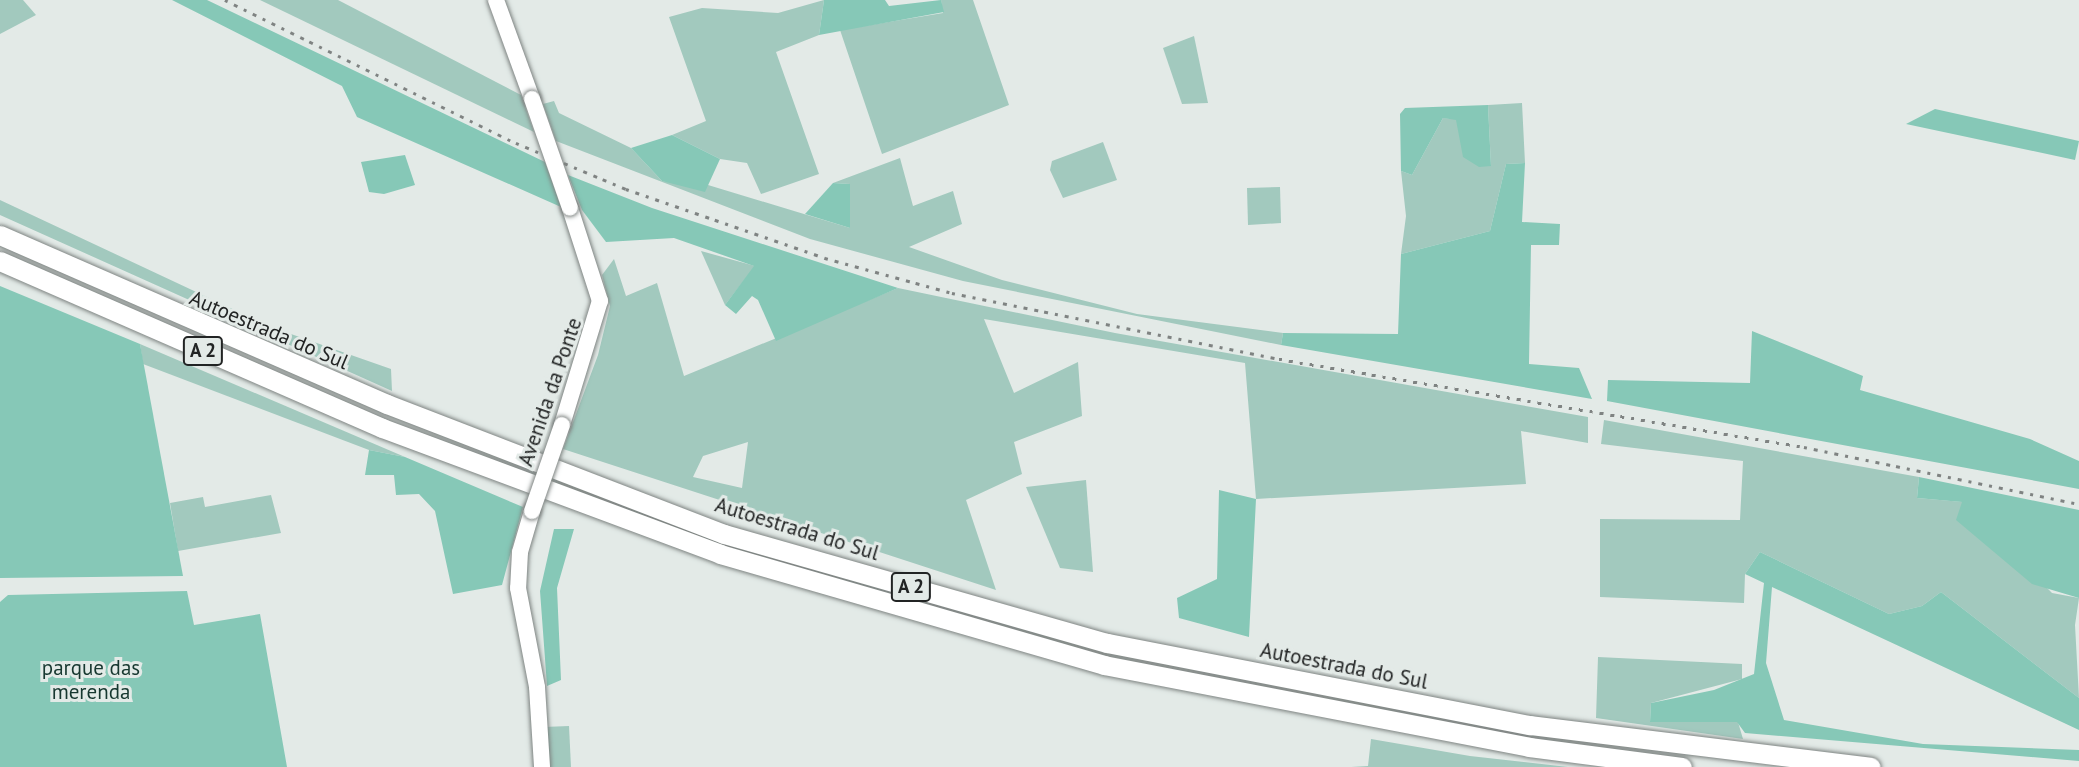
<!DOCTYPE html>
<style>
body{margin:0}
#map{position:relative;width:2079px;height:767px;overflow:hidden;background:#e3eae7;font-family:"PT Sans",sans-serif}
div>[style]{position:absolute}
.green>*{inset:0;background:#a2c9be}
.forest>*{inset:0;background:#86c8b7}
.roads{filter:drop-shadow(0 0 2px #7e8482) drop-shadow(0 0 2px #7e8482)}
.secondary>*{height:16px;margin:-8px;padding:0 8px;transform-origin:8px;border-radius:8px;background:#fff}
.highway>*{height:19px;margin:-9.5px;padding:0 9.5px;transform-origin:9.5px;border-radius:9.5px;background:#fff}
.rail>*{height:2.5px;margin-top:-1.25px;transform-origin:0;background:repeating-linear-gradient(90deg,#7f8382 0 3.5px,transparent 0 10.5px)}
.bridges{filter:drop-shadow(0 0 2px #7e8482) drop-shadow(0 0 2px #7e8482)}
.secondary-bridge>*{height:16px;margin:-8px;padding:0 8px;transform-origin:8px;border-radius:8px;background:#fff}
span{translate:-50% -50%;white-space:nowrap;text-align:center;line-height:1.15;-webkit-text-stroke:6px #e3eae7;paint-order:stroke}
.shield-label span{padding:2px 5px;background:#e3eae7;border:2px solid;border-radius:5px;-webkit-text-stroke-width:0}
.shield-label{font-size:19px;color:#222424;font-weight:700}
.street-label{font-size:21px;color:#222424}
.park-label{font-size:21px;color:#173830}
</style>
<div id="map">
<div class="green">
<i style="clip-path:polygon(0 0,23px 0,36px 15px,0 34px)"></i>
<i style="clip-path:polygon(260px 0,338px 0,521px 95px,534px 132px)"></i>
<i style="clip-path:polygon(824px 0,819px 35px,776px 52px,819px 174px,761px 194px,747px 163px,720px 159px,672px 135px,706px 121px,669px 17px,702px 8px,778px 13px)"></i>
<i style="clip-path:polygon(941px 0,973px 0,1009px 105px,882px 154px,840px 30px,943px 13px)"></i>
<i style="clip-path:polygon(1194px 36px,1208px 103px,1182px 104px,1163px 48px)"></i>
<i style="clip-path:polygon(554px 101px,559px 113px,631px 148px,662px 181px,708px 185px,850px 228px,850px 184px,833px 183px,900px 158px,913px 206px,953px 191px,962px 224px,909px 247px,1002px 280px,1137px 314px,1283px 333px,1281px 345px,963px 281px,810px 239px,556px 141px,543px 104px)"></i>
<i style="clip-path:polygon(1522px 103px,1525px 163px,1506px 164px,1490px 231px,1401px 254px,1406px 216px,1401px 171px,1412px 175px,1443px 118px,1456px 119px,1491px 166px,1488px 105px)"></i>
<i style="clip-path:polygon(1103px 142px,1117px 180px,1063px 198px,1050px 170px,1052px 161px)"></i>
<i style="clip-path:polygon(1280px 187px,1281px 223px,1248px 225px,1247px 188px)"></i>
<i style="clip-path:polygon(0 200px,271px 327px,391px 369px,392px 391px,0 215px)"></i>
<i style="clip-path:polygon(701px 251px,755px 266px,725px 305px)"></i>
<i style="clip-path:polygon(evenodd,614px 259px,626px 296px,657px 283px,684px 376px,898px 288px,1115px 333px,1588px 417px,1588px 443px,1521px 431px,1526px 484px,1256px 499px,1245px 363px,984px 319px,1014px 393px,1078px 362px,1082px 416px,1014px 442px,1022px 474px,966px 500px,996px 590px,563px 449px,598px 355px,610px 306px,602px 275px,614px 259px,748px 442px,742px 488px,693px 477px,703px 456px,748px 442px)"></i>
<i style="clip-path:polygon(140px 344px,405px 457px,369px 450px,143px 364px)"></i>
<i style="clip-path:polygon(1604px 420px,1919px 477px,1917px 498px,1963px 502px,2052px 593px,2079px 598px,2075px 625px,2079px 698px,1941px 592px,1922px 606px,1889px 614px,1760px 552px,1745px 574px,1744px 603px,1600px 597px,1600px 519px,1740px 520px,1743px 461px,1601px 444px)"></i>
<i style="clip-path:polygon(1086px 480px,1093px 572px,1060px 568px,1026px 487px)"></i>
<i style="clip-path:polygon(271px 495px,281px 533px,178px 551px,170px 503px,203px 497px,205px 507px)"></i>
<i style="clip-path:polygon(1598px 657px,1742px 664px,1742px 679px,1651px 703px,1650px 722px,1738px 722px,1743px 739px,1596px 718px)"></i>
<i style="clip-path:polygon(569px 726px,571px 767px,546px 767px,544px 727px)"></i>
<i style="clip-path:polygon(1371px 739px,1470px 756px,1568px 767px,1351px 767px,1368px 766px)"></i>
</div>
<div class="forest">
<i style="clip-path:polygon(172px 0,207px 0,545px 162px,561px 207px,357px 117px,342px 86px)"></i>
<i style="clip-path:polygon(824px 0,885px 0,889px 6px,941px 0,944px 12px,819px 35px)"></i>
<i style="clip-path:polygon(1488px 105px,1491px 166px,1479px 167px,1463px 157px,1456px 120px,1443px 118px,1412px 175px,1401px 171px,1400px 114px,1405px 108px)"></i>
<i style="clip-path:polygon(1935px 109px,2079px 141px,2075px 160px,1906px 124px)"></i>
<i style="clip-path:polygon(672px 135px,720px 159px,705px 192px,662px 181px,631px 148px)"></i>
<i style="clip-path:polygon(405px 155px,415px 185px,384px 194px,369px 192px,361px 162px)"></i>
<i style="clip-path:polygon(1525px 163px,1522px 222px,1560px 224px,1559px 245px,1531px 245px,1529px 364px,1579px 368px,1592px 399px,1281px 345px,1283px 333px,1398px 334px,1401px 254px,1490px 231px,1506px 164px)"></i>
<i style="clip-path:polygon(568px 175px,652px 208px,898px 288px,776px 341px,758px 300px,752px 296px,736px 314px,725px 305px,754px 266px,674px 238px,606px 242px,582px 210px)"></i>
<i style="clip-path:polygon(833px 183px,850px 184px,850px 228px,805px 214px)"></i>
<i style="clip-path:polygon(0 286px,140px 344px,183px 576px,0 578px)"></i>
<i style="clip-path:polygon(1752px 331px,1863px 376px,1860px 390px,2030px 439px,2079px 461px,2079px 489px,1607px 401px,1608px 380px,1750px 383px)"></i>
<i style="clip-path:polygon(369px 450px,405px 457px,523px 507px,502px 585px,453px 594px,435px 511px,419px 494px,396px 495px,394px 475px,365px 475px)"></i>
<i style="clip-path:polygon(1919px 477px,2079px 510px,2079px 598px,2032px 584px,1956px 520px,1962px 502px,1917px 498px)"></i>
<i style="clip-path:polygon(1219px 490px,1256px 499px,1249px 637px,1179px 618px,1177px 598px,1217px 579px)"></i>
<i style="clip-path:polygon(554px 529px,574px 529px,557px 588px,561px 680px,547px 686px,540px 591px)"></i>
<i style="clip-path:polygon(1760px 552px,1889px 614px,1922px 606px,1941px 592px,2079px 698px,2079px 730px,1772px 587px,1766px 663px,1784px 720px,1923px 744px,2079px 750px,2079px 761px,1745px 733px,1737px 722px,1650px 722px,1651px 703px,1714px 690px,1754px 674px,1764px 583px,1745px 574px)"></i>
<i style="clip-path:polygon(187px 591px,194px 625px,260px 614px,287px 767px,0 767px,0 602px,8px 595px)"></i>
</div>
<div class="roads">
<div class="secondary">
<i style="left:496px;top:0;width:105px;rotate:70deg"></i>
<i style="left:562px;top:425px;width:130px;rotate:-73deg"></i>
<i style="left:600px;top:301px;width:98px;rotate:-107.9deg"></i>
<i style="left:532px;top:511px;width:43px;rotate:106.3deg"></i>
<i style="left:520px;top:552px;width:36px;rotate:93deg"></i>
<i style="left:518px;top:588px;width:101px;rotate:79.1deg"></i>
<i style="left:537px;top:687px;width:80px;rotate:86.4deg"></i>
</div>
<div class="highway">
<i style="left:0;top:235px;width:422px;rotate:23.6deg"></i>
<i style="left:387px;top:404px;width:361px;rotate:21.1deg"></i>
<i style="left:724px;top:534px;width:398px;rotate:15.9deg"></i>
<i style="left:1107px;top:643px;width:431px;rotate:11deg"></i>
<i style="left:1530px;top:725px;width:343px;rotate:7deg"></i>
<i style="left:0;top:261px;width:417px;rotate:23.6deg"></i>
<i style="left:382px;top:428px;width:361px;rotate:20.4deg"></i>
<i style="left:720px;top:554px;width:400px;rotate:16.1deg"></i>
<i style="left:1104px;top:665px;width:433px;rotate:10.9deg"></i>
<i style="left:1529px;top:747px;width:154px;rotate:7.4deg"></i>
</div>
</div>
<div class="rail">
<i style="left:225px;top:0;width:324px;rotate:26.2deg"></i>
<i style="left:516px;top:143px;width:119px;rotate:22.7deg"></i>
<i style="left:626px;top:189px;width:211px;rotate:19.1deg"></i>
<i style="left:825px;top:258px;width:132px;rotate:15.4deg"></i>
<i style="left:952px;top:293px;width:334px;rotate:11.4deg"></i>
<i style="left:1279px;top:359px;width:532px;rotate:9.52deg"></i>
<i style="left:1804px;top:447px;width:281px;rotate:11.7deg"></i>
</div>
<div class="bridges">
<div class="secondary-bridge">
<i style="left:532px;top:99px;width:115px;rotate:70.8deg"></i>
<i style="left:532px;top:511px;width:91px;rotate:-70.8deg"></i>
</div>
</div>
<div class="shield-label">
<span style="left:203px;top:351px">A 2</span>
<span style="left:911px;top:587px">A 2</span>
</div>
<div class="street-label">
<span style="left:269px;top:330px;rotate:23deg">Autoestrada do Sul</span>
<span style="left:550px;top:392px;rotate:-71deg">Avenida da Ponte</span>
<span style="left:797px;top:529px;rotate:17deg">Autoestrada do Sul</span>
<span style="left:1344px;top:666px;rotate:11deg">Autoestrada do Sul</span>
</div>
<div class="park-label">
<span style="left:91px;top:680px">parque das<br>merenda</span>
</div>
</div>
